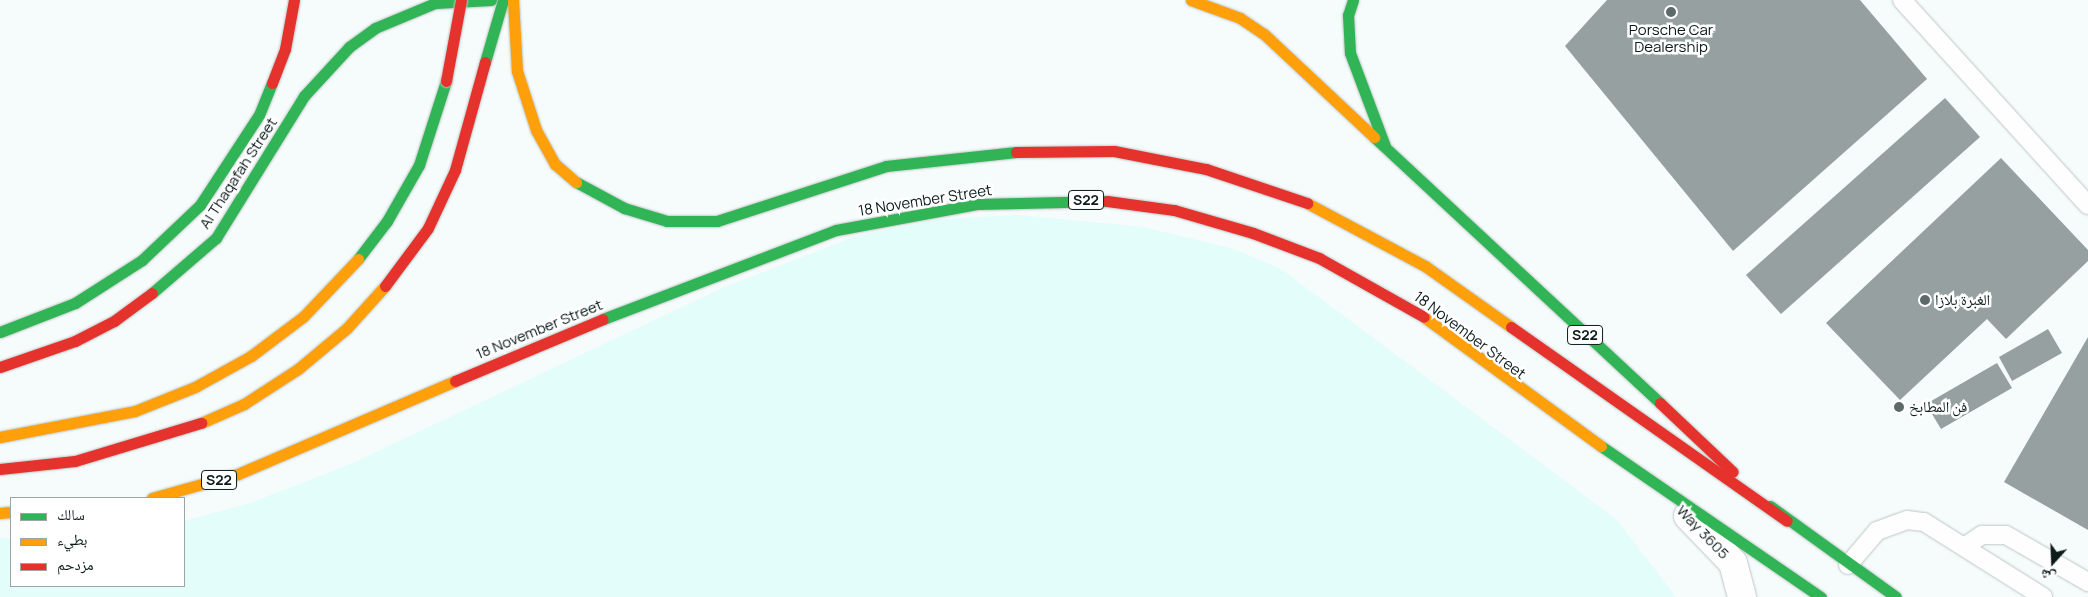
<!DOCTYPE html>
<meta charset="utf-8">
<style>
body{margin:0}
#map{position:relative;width:2088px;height:597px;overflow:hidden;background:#f6fbfb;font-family:Manrope,"Noto Naskh Arabic",sans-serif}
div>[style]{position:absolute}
.built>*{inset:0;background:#e3fdfa}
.building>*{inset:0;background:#96a0a0}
.roads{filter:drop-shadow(0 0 1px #bdc7c6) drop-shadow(0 0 1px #bdc7c6)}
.lane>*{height:18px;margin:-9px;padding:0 9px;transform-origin:9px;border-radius:9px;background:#fefefe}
.street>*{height:28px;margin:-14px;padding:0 14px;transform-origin:14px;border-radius:14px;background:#fefefe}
.fast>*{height:11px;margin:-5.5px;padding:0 5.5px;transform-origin:5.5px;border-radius:5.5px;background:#30b455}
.slow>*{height:11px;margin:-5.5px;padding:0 5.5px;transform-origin:5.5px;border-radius:5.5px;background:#ff9f0a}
.jam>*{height:11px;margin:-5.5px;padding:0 5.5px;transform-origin:5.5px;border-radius:5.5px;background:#e5322d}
.bridges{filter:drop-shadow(0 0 1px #bdc7c6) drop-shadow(0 0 1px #bdc7c6)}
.jam-bridge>*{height:11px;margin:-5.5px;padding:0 5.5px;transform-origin:5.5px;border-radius:5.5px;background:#e5322d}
.dots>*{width:14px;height:14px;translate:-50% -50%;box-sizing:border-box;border:2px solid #fff;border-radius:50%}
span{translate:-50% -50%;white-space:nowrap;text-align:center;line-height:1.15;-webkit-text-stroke:5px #fff;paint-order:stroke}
.shield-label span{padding:1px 4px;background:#fff;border:1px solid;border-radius:4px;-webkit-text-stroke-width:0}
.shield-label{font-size:14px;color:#0b1c1a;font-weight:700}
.poi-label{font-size:15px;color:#0b1c1a}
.left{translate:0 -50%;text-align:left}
.street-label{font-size:15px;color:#0b1c1a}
.legend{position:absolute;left:10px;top:497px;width:175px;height:90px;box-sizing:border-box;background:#fff;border:1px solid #9da4a3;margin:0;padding:6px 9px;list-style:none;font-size:15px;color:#0b1c1a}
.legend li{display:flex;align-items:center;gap:10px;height:25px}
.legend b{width:25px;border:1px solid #9da4a3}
.north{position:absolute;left:2028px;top:537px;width:50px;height:50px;-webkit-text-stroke:4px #fff;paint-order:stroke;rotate:200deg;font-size:14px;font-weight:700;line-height:20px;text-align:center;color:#0b1c1a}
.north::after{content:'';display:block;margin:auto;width:18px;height:22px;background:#0b1c1a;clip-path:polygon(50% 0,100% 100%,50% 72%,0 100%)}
</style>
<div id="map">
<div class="built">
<i style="clip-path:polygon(1019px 215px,1143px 227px,1234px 249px,1281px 269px,1617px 520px,1676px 597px,0 597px,0 538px,11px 538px,11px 586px,184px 586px,184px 521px,250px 503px,353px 463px,720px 289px,856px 236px,941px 219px)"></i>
</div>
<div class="building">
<i style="clip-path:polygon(1607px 0,1860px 0,1927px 79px,1733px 251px,1565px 46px)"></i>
<i style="clip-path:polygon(1945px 98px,1980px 137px,1781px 314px,1746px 275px)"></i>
<i style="clip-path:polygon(2001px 158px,2088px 250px,2088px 261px,2006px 339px,1987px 319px,1900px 400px,1826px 323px)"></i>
<i style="clip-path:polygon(2048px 329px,2062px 353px,2012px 381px,1999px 357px)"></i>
<i style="clip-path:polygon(2088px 337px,2088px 530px,2004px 482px)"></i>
<i style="clip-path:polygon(1997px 363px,2012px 388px,1941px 429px,1926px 404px)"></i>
</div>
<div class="roads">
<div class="lane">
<i style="left:1902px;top:0;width:277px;rotate:47.8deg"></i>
<i style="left:1964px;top:547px;width:22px;rotate:-34deg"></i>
<i style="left:1982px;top:535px;width:24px"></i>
<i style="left:2006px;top:535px;width:95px;rotate:29.8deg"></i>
<i style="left:1848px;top:565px;width:45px;rotate:-49.5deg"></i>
<i style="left:1877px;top:531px;width:32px;rotate:-20deg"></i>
<i style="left:1907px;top:520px;width:17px;rotate:7deg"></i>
<i style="left:1924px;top:522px;width:141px;rotate:32.2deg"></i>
</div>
<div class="street">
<i style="left:1688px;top:516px;width:65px;rotate:46.2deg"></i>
<i style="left:1733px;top:563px;width:35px;rotate:75deg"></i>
</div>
<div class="fast">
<i style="left:1353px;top:0;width:16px;rotate:108deg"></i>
<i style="left:1348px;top:15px;width:38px;rotate:87deg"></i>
<i style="left:1350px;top:53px;width:99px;rotate:69.4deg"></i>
<i style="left:485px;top:62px;width:65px;rotate:-73.8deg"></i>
<i style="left:1374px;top:137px;width:391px;rotate:42.9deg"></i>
<i style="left:576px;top:182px;width:55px;rotate:28.4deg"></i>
<i style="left:624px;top:208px;width:45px;rotate:16.8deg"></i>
<i style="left:667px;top:221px;width:50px"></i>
<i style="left:717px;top:221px;width:178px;rotate:-18deg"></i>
<i style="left:886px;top:166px;width:131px;rotate:-6.1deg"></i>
<i style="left:358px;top:259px;width:48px;rotate:-52.7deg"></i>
<i style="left:387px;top:221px;width:64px;rotate:-60.3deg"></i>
<i style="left:419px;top:165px;width:88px;rotate:-72.2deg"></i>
<i style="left:152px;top:293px;width:84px;rotate:-40.7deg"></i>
<i style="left:216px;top:238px;width:167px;rotate:-58.2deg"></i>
<i style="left:304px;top:96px;width:67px;rotate:-47.4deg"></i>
<i style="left:349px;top:47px;width:32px;rotate:-36deg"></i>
<i style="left:375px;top:28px;width:65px;rotate:-22.6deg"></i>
<i style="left:435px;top:3px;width:56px;rotate:-3.1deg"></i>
<i style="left:603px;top:319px;width:249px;rotate:-20.9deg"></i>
<i style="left:836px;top:230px;width:143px;rotate:-10.4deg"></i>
<i style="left:977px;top:204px;width:130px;rotate:-1.3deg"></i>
<i style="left:0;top:332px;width:80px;rotate:-21.1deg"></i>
<i style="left:75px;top:303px;width:80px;rotate:-32.7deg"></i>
<i style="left:142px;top:260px;width:80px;rotate:-43.5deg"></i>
<i style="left:200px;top:205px;width:108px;rotate:-56.8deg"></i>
<i style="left:259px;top:115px;width:35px;rotate:-68deg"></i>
<i style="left:1601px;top:446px;width:267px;rotate:34.5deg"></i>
<i style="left:1770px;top:506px;width:155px;rotate:35.8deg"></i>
</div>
<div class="slow">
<i style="left:513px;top:0;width:71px;rotate:86.8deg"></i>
<i style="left:517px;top:71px;width:62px;rotate:72.1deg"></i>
<i style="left:536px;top:130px;width:39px;rotate:61deg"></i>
<i style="left:555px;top:164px;width:28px;rotate:41deg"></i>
<i style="left:1191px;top:0;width:52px;rotate:20.2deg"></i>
<i style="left:1240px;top:18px;width:29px;rotate:34deg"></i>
<i style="left:1264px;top:34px;width:151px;rotate:43.1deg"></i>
<i style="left:1307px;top:203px;width:134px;rotate:28.1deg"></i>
<i style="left:1425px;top:266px;width:105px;rotate:35.3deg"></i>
<i style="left:1424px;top:317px;width:219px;rotate:36.1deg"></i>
<i style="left:201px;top:423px;width:47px;rotate:-23.8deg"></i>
<i style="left:244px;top:404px;width:64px;rotate:-32.9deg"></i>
<i style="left:298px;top:369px;width:64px;rotate:-39.9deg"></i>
<i style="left:347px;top:328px;width:57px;rotate:-47.9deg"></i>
<i style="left:0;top:437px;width:137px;rotate:-10.9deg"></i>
<i style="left:135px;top:411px;width:65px;rotate:-21.8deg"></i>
<i style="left:195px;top:387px;width:64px;rotate:-29deg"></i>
<i style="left:251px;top:356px;width:65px;rotate:-36.9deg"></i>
<i style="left:303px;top:317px;width:80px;rotate:-46.5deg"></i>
<i style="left:152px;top:498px;width:89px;rotate:-15.6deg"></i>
<i style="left:238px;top:474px;width:236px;rotate:-23.2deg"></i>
<i style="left:0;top:513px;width:11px;rotate:-5deg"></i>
</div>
<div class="jam">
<i style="left:272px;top:83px;width:36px;rotate:-69deg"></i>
<i style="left:285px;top:49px;width:50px;rotate:-79.6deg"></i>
<i style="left:1016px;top:152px;width:98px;rotate:-0.6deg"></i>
<i style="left:1114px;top:151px;width:94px;rotate:11.1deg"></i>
<i style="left:1206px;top:169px;width:107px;rotate:18.6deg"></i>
<i style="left:1107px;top:201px;width:68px;rotate:7.7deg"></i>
<i style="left:1174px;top:210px;width:82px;rotate:16.2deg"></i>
<i style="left:1253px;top:233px;width:71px;rotate:20.7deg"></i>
<i style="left:1319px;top:258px;width:120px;rotate:29.3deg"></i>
<i style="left:385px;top:286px;width:72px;rotate:-53.4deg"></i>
<i style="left:428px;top:228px;width:64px;rotate:-65deg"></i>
<i style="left:455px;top:170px;width:112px;rotate:-74.5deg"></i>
<i style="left:1511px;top:327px;width:337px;rotate:35.1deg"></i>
<i style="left:0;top:367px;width:79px;rotate:-19.1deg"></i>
<i style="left:75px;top:341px;width:44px;rotate:-27.1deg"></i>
<i style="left:114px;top:321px;width:47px;rotate:-36.4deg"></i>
<i style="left:455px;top:381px;width:160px;rotate:-22.7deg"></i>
<i style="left:1660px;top:403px;width:100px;rotate:43.4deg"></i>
<i style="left:0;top:469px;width:75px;rotate:-6.1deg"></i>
<i style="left:75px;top:461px;width:132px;rotate:-16.8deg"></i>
</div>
</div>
<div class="bridges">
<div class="jam-bridge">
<i style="left:446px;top:81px;width:82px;rotate:-79.5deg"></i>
</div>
</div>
<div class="dots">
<i style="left:1671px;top:12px;background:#5d6a69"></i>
<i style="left:1925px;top:300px;background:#5d6a69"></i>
<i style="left:1899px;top:407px;background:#5d6a69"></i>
</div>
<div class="shield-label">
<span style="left:1086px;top:200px">S22</span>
<span style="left:1585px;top:335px">S22</span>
<span style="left:219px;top:480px">S22</span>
</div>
<div class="poi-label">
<span style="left:1671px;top:38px">Porsche Car<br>Dealership</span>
<span class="left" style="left:1935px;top:300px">الغبرة بلازا</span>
<span class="left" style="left:1909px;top:407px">فن المطابخ</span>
</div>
<div class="street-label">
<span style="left:238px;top:173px;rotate:-57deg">Al Thaqafah Street</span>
<span style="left:925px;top:200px;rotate:-9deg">18 November Street</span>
<span style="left:539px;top:329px;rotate:-22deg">18 November Street</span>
<span style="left:1470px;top:335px;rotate:37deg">18 November Street</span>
<span style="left:1703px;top:532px;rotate:46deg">Way 3605</span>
</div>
<ul class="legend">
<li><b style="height:6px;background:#30b455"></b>سالك</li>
<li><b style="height:6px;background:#ff9f0a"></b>بطيء</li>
<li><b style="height:6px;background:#e5322d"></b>مزدحم</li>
</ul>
<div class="north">ش</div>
</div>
